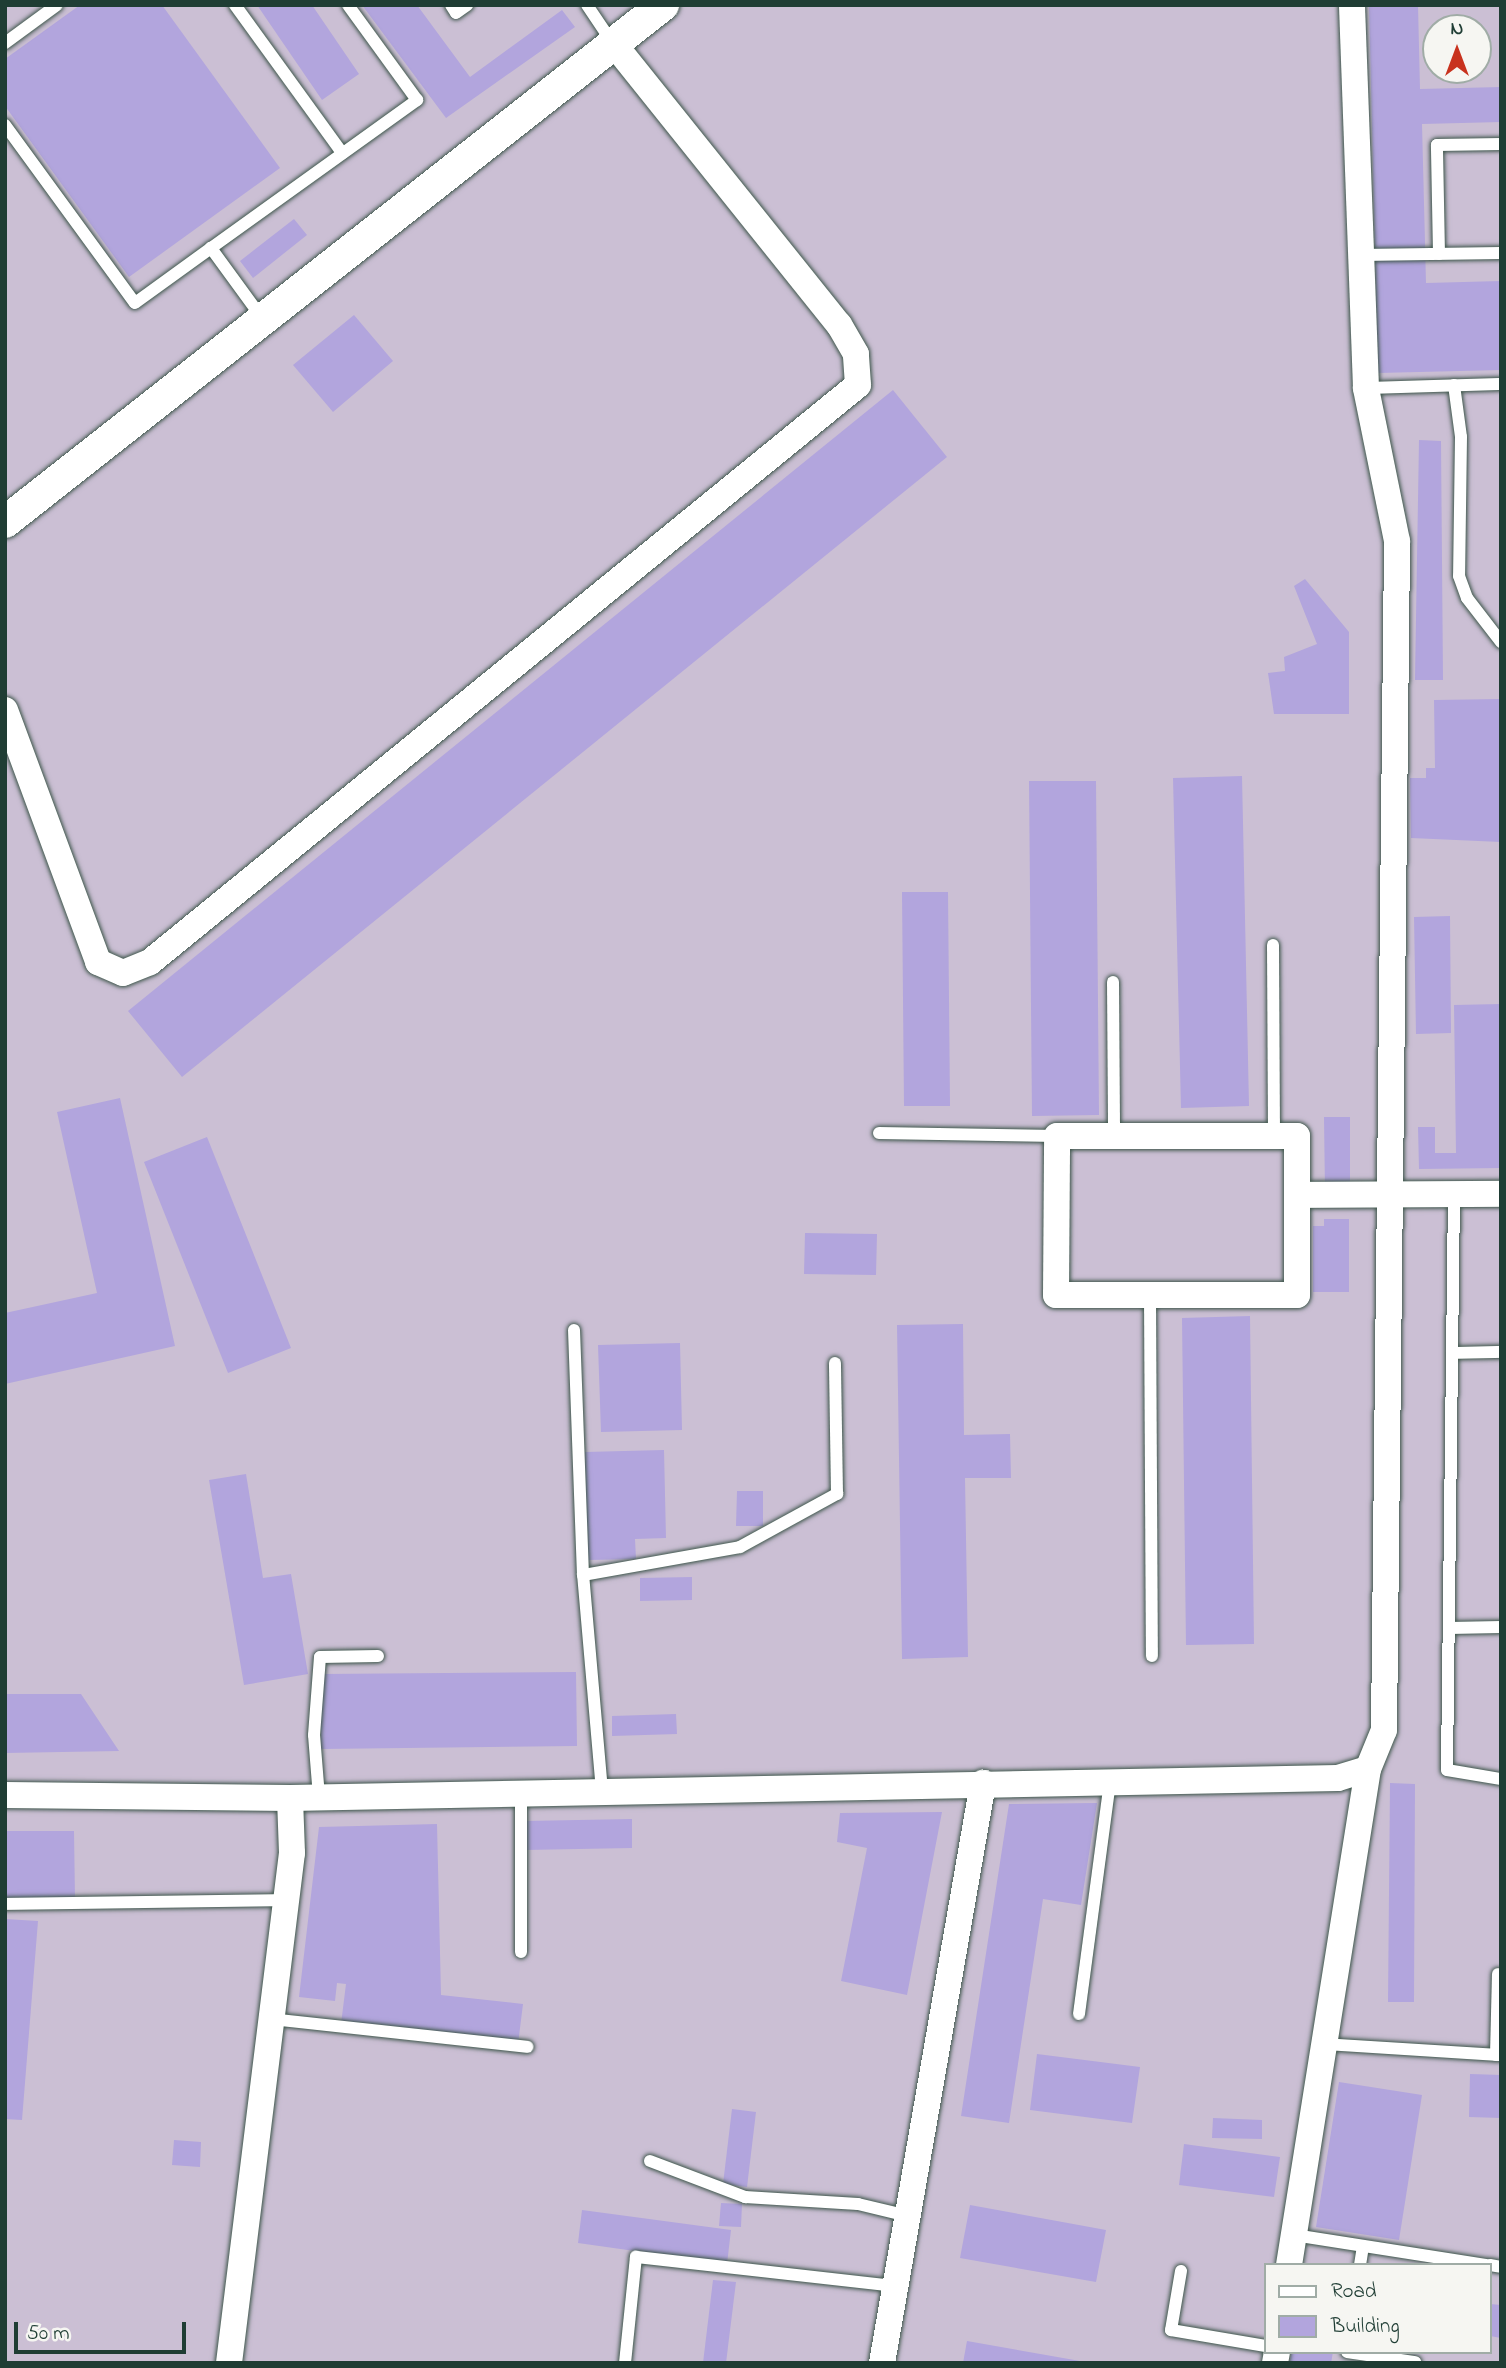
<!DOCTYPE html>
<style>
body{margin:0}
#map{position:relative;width:1506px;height:2368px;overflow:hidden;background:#ede7cd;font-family:"Indie Flower",sans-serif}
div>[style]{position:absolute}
.industrial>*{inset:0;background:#cbbfd4}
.building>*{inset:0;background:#b2a5dd}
.roads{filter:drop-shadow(0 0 2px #3e564b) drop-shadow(0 0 2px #3e564b)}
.service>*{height:12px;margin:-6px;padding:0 6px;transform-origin:6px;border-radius:6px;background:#fff}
.minor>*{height:26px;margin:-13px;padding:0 13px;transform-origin:13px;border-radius:13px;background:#fff}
.tertiary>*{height:32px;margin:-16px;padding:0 16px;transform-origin:16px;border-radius:16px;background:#fff}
span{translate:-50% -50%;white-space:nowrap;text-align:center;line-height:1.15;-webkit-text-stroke:5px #f6f6f2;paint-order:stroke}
.frame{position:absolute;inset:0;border:7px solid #1f3d34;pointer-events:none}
.legend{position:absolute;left:1264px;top:2263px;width:228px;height:91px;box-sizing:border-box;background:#f6f6f2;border:2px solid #a0aca6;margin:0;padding:9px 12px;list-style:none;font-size:21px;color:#1f3d34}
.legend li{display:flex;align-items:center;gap:14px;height:35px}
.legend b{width:35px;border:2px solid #a0aca6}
.north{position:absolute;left:1422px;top:14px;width:70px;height:70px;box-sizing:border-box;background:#f6f6f2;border:2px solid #a0aca6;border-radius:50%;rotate:0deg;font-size:19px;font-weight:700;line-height:28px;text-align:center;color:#1f3d34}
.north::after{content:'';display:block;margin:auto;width:24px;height:32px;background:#c8321e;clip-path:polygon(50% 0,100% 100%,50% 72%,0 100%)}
.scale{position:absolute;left:14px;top:2322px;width:172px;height:32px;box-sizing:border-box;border:4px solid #1f3d34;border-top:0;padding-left:9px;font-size:21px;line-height:24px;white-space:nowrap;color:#1f3d34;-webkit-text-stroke:5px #f6f6f2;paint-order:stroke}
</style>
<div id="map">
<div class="industrial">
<i style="clip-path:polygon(evenodd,5px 5px,1501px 5px,1501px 2363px,5px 2363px,5px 5px,1436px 28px,1478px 28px,1478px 70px,1436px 70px,1436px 28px,5px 5px,1266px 2265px,1490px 2265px,1490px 2352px,1266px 2352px,1266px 2265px)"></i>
</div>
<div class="building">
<i style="clip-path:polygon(80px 5px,162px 5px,280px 168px,129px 277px,5px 106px,5px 59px)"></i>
<i style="clip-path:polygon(257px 5px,312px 5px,359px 74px,322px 100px)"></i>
<i style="clip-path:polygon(362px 5px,417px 5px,470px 77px,562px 10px,575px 27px,446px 118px)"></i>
<i style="clip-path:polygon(1369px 5px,1418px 5px,1420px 89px,1501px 87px,1501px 122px,1422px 124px,1426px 283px,1501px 281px,1501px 370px,1378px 373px)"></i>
<i style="clip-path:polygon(294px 219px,307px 235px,253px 278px,240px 261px)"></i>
<i style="clip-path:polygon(354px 315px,393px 361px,333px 412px,293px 365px)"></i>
<i style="clip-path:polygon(893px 390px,947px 457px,182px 1077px,128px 1011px)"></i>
<i style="clip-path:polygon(1419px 440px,1441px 441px,1443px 680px,1415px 680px)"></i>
<i style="clip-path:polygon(1305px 579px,1349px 632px,1349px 714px,1274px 714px,1268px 673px,1285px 671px,1284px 657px,1317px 644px,1294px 586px)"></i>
<i style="clip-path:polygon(1501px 699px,1501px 842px,1411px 838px,1410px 778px,1426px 778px,1426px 768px,1435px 768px,1434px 700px)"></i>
<i style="clip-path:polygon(1242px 776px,1249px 1106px,1181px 1108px,1173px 778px)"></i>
<i style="clip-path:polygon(1029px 781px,1096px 781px,1099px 1115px,1032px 1116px)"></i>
<i style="clip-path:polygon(902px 892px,948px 892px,950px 1106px,904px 1106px)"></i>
<i style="clip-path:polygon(1450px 916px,1451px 1033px,1416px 1034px,1414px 917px)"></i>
<i style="clip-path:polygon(1501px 1004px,1501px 1168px,1419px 1169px,1418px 1127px,1435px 1127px,1435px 1153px,1456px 1153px,1454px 1005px)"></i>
<i style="clip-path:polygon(120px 1098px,175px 1346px,5px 1384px,5px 1313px,97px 1293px,57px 1112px)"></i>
<i style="clip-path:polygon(1324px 1117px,1350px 1117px,1350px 1192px,1325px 1192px)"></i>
<i style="clip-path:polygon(207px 1137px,291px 1348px,228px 1373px,144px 1162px)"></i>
<i style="clip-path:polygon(1324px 1219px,1349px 1219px,1349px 1292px,1313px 1292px,1313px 1226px,1324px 1226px)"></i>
<i style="clip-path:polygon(805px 1233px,877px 1234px,876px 1275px,804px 1274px)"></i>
<i style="clip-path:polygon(1250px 1316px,1254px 1644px,1186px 1645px,1182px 1318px)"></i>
<i style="clip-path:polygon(963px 1324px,964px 1435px,1010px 1434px,1011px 1478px,965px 1478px,968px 1657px,902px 1659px,897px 1325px)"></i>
<i style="clip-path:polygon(680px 1343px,682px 1430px,601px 1432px,598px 1345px)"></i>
<i style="clip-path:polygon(664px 1450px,666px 1538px,635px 1539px,636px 1559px,588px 1560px,585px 1452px)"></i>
<i style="clip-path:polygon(246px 1474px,263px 1578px,291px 1574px,308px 1674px,244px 1685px,209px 1480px)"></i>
<i style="clip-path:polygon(737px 1491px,763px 1491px,763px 1526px,736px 1526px)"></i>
<i style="clip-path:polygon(692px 1577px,692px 1600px,640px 1601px,640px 1578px)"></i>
<i style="clip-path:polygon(576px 1672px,577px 1746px,321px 1749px,321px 1674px)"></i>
<i style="clip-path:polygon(5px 1694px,81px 1694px,119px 1751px,5px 1753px)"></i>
<i style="clip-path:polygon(676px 1714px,677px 1734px,612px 1736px,612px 1716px)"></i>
<i style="clip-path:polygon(1390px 1783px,1415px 1784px,1414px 2002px,1388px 2002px)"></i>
<i style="clip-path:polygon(1097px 1803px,1081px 1905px,1043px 1899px,1009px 2123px,961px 2116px,1009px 1804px)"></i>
<i style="clip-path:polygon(942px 1812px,907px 1995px,841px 1981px,867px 1848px,837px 1842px,840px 1813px)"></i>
<i style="clip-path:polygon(632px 1819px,632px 1848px,525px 1850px,525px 1821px)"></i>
<i style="clip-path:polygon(437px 1824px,441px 1995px,523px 2004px,518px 2044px,341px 2024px,346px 1984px,337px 1983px,335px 2001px,299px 1997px,319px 1827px)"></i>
<i style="clip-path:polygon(5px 1831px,74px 1831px,75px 1900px,5px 1900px)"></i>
<i style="clip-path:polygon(5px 1919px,38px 1921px,22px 2120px,5px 2119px)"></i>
<i style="clip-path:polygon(1037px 2054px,1140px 2067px,1132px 2123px,1030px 2110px)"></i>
<i style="clip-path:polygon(1470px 2074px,1501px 2075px,1501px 2118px,1469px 2117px)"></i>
<i style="clip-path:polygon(1339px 2082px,1422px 2095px,1399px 2240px,1316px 2227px)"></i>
<i style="clip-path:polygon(732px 2109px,756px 2112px,747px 2187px,723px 2184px)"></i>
<i style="clip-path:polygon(1213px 2118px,1262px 2120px,1262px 2139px,1212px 2138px)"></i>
<i style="clip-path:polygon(174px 2140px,201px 2142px,200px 2167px,172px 2165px)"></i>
<i style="clip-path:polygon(1184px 2144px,1280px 2157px,1274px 2197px,1179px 2185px)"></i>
<i style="clip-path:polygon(721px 2203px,742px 2204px,741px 2227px,719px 2226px)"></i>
<i style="clip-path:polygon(970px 2205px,1106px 2230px,1096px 2282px,960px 2258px)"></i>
<i style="clip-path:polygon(582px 2210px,731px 2230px,727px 2264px,578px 2243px)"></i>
<i style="clip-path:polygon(713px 2280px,736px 2282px,726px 2363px,703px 2363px)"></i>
<i style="clip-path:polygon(1490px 2304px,1501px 2305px,1501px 2338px,1490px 2336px)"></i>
<i style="clip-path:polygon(967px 2341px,1080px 2361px,1080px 2363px,963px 2363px)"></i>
<i style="clip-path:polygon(1291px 2352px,1333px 2352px,1331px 2363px,1290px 2363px)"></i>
</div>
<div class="roads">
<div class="service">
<i style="left:235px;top:5px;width:183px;rotate:54.1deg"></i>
<i style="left:451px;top:5px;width:9px;rotate:58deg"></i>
<i style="left:456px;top:13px;width:14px;rotate:-36deg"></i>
<i style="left:587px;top:5px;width:45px;rotate:56deg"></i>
<i style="left:5px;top:43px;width:64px;rotate:-36.2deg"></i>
<i style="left:5px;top:125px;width:220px;rotate:53.9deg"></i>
<i style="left:135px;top:303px;width:94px;rotate:-35.9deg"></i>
<i style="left:1439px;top:254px;width:109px;rotate:-91.1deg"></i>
<i style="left:1437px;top:145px;width:64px;rotate:-0.9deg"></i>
<i style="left:1361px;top:255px;width:140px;rotate:-0.8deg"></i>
<i style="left:262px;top:318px;width:87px;rotate:-126.1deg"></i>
<i style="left:211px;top:248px;width:254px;rotate:-35.7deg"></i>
<i style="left:417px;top:100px;width:117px;rotate:-126deg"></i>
<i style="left:1454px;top:385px;width:52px;rotate:82.3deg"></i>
<i style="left:1461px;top:437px;width:139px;rotate:90.8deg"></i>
<i style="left:1459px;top:576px;width:23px;rotate:70deg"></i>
<i style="left:1467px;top:598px;width:56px;rotate:52.3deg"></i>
<i style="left:1366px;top:388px;width:135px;rotate:-1.7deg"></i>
<i style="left:1273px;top:945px;width:191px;rotate:89.7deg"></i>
<i style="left:1113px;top:982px;width:154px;rotate:89.6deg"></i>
<i style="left:879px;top:1133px;width:178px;rotate:1deg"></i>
<i style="left:1454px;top:1194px;width:576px;rotate:90.7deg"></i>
<i style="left:1447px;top:1770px;width:55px;rotate:9.5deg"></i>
<i style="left:1150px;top:1295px;width:361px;rotate:89.7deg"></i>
<i style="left:574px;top:1330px;width:245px;rotate:87.9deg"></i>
<i style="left:1452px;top:1353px;width:49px;rotate:-1.2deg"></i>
<i style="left:1449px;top:1628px;width:52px;rotate:-1.1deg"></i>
<i style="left:602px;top:1791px;width:217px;rotate:-95deg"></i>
<i style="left:583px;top:1575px;width:159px;rotate:-10.1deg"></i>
<i style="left:740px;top:1547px;width:111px;rotate:-28.7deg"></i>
<i style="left:837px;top:1494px;width:131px;rotate:-90.9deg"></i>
<i style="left:521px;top:1793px;width:159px;rotate:90deg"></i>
<i style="left:319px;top:1797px;width:62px;rotate:-94.6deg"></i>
<i style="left:314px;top:1735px;width:78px;rotate:-85.6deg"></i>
<i style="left:320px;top:1657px;width:58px;rotate:-1deg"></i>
<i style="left:5px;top:1904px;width:281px;rotate:-0.8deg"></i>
<i style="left:1079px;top:2014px;width:234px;rotate:-82.4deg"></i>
<i style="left:271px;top:2019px;width:258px;rotate:6.2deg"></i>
<i style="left:1324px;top:2044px;width:177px;rotate:3.6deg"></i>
<i style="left:1496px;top:2055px;width:81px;rotate:-88.6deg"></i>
<i style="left:650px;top:2161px;width:102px;rotate:20.8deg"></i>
<i style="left:745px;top:2197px;width:113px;rotate:3.5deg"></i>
<i style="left:858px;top:2204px;width:51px;rotate:13.5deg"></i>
<i style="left:1294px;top:2235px;width:194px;rotate:8.9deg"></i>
<i style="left:1360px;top:2265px;width:19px;rotate:-81deg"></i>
<i style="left:1490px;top:2265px;width:11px;rotate:10deg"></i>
<i style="left:1181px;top:2271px;width:60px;rotate:99.6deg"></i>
<i style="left:1171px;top:2330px;width:96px;rotate:9.6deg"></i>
<i style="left:1347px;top:2352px;width:69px;rotate:8.4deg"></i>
<i style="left:625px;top:2363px;width:107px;rotate:-84.1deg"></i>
<i style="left:636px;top:2257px;width:262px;rotate:6.4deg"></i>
</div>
<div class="minor">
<i style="left:5px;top:710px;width:269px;rotate:69.7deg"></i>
<i style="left:98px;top:962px;width:27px;rotate:24deg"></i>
<i style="left:123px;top:973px;width:29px;rotate:-22deg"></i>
<i style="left:150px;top:962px;width:913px;rotate:-39.18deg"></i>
<i style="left:858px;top:385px;width:31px;rotate:-94deg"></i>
<i style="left:856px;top:354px;width:34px;rotate:-120deg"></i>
<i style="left:839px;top:325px;width:360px;rotate:-128.7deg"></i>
<i style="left:1057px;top:1136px;width:240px"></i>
<i style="left:1297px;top:1136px;width:159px;rotate:90deg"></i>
<i style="left:1297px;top:1295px;width:241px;rotate:180deg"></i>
<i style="left:1056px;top:1295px;width:159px;rotate:-89.6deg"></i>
<i style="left:1297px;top:1195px;width:204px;rotate:-0.3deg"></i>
<i style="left:5px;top:1795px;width:285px;rotate:0.6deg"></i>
<i style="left:290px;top:1798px;width:1048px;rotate:-1.09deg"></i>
<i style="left:1338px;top:1778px;width:31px;rotate:-17deg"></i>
<i style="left:1368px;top:1769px;width:42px;rotate:-67.7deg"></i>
<i style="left:1384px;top:1730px;width:1189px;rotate:-89.37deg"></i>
<i style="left:1397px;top:541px;width:156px;rotate:-101.5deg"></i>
<i style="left:1366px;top:388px;width:383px;rotate:-92.1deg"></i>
<i style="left:1289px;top:2265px;width:502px;rotate:-80.95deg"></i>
<i style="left:229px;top:2363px;width:514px;rotate:-82.96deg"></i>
<i style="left:292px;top:1853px;width:55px;rotate:-92.1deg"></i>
<i style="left:882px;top:2363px;width:589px;rotate:-80.12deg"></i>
<i style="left:1275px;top:2363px;width:11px;rotate:-80deg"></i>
</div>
<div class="tertiary">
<i style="left:5px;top:522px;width:837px;rotate:-38.16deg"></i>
</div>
</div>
<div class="frame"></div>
<ul class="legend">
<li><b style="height:9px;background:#fff"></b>Road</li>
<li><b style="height:19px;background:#b2a5dd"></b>Building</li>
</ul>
<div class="north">N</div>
<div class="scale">50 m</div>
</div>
